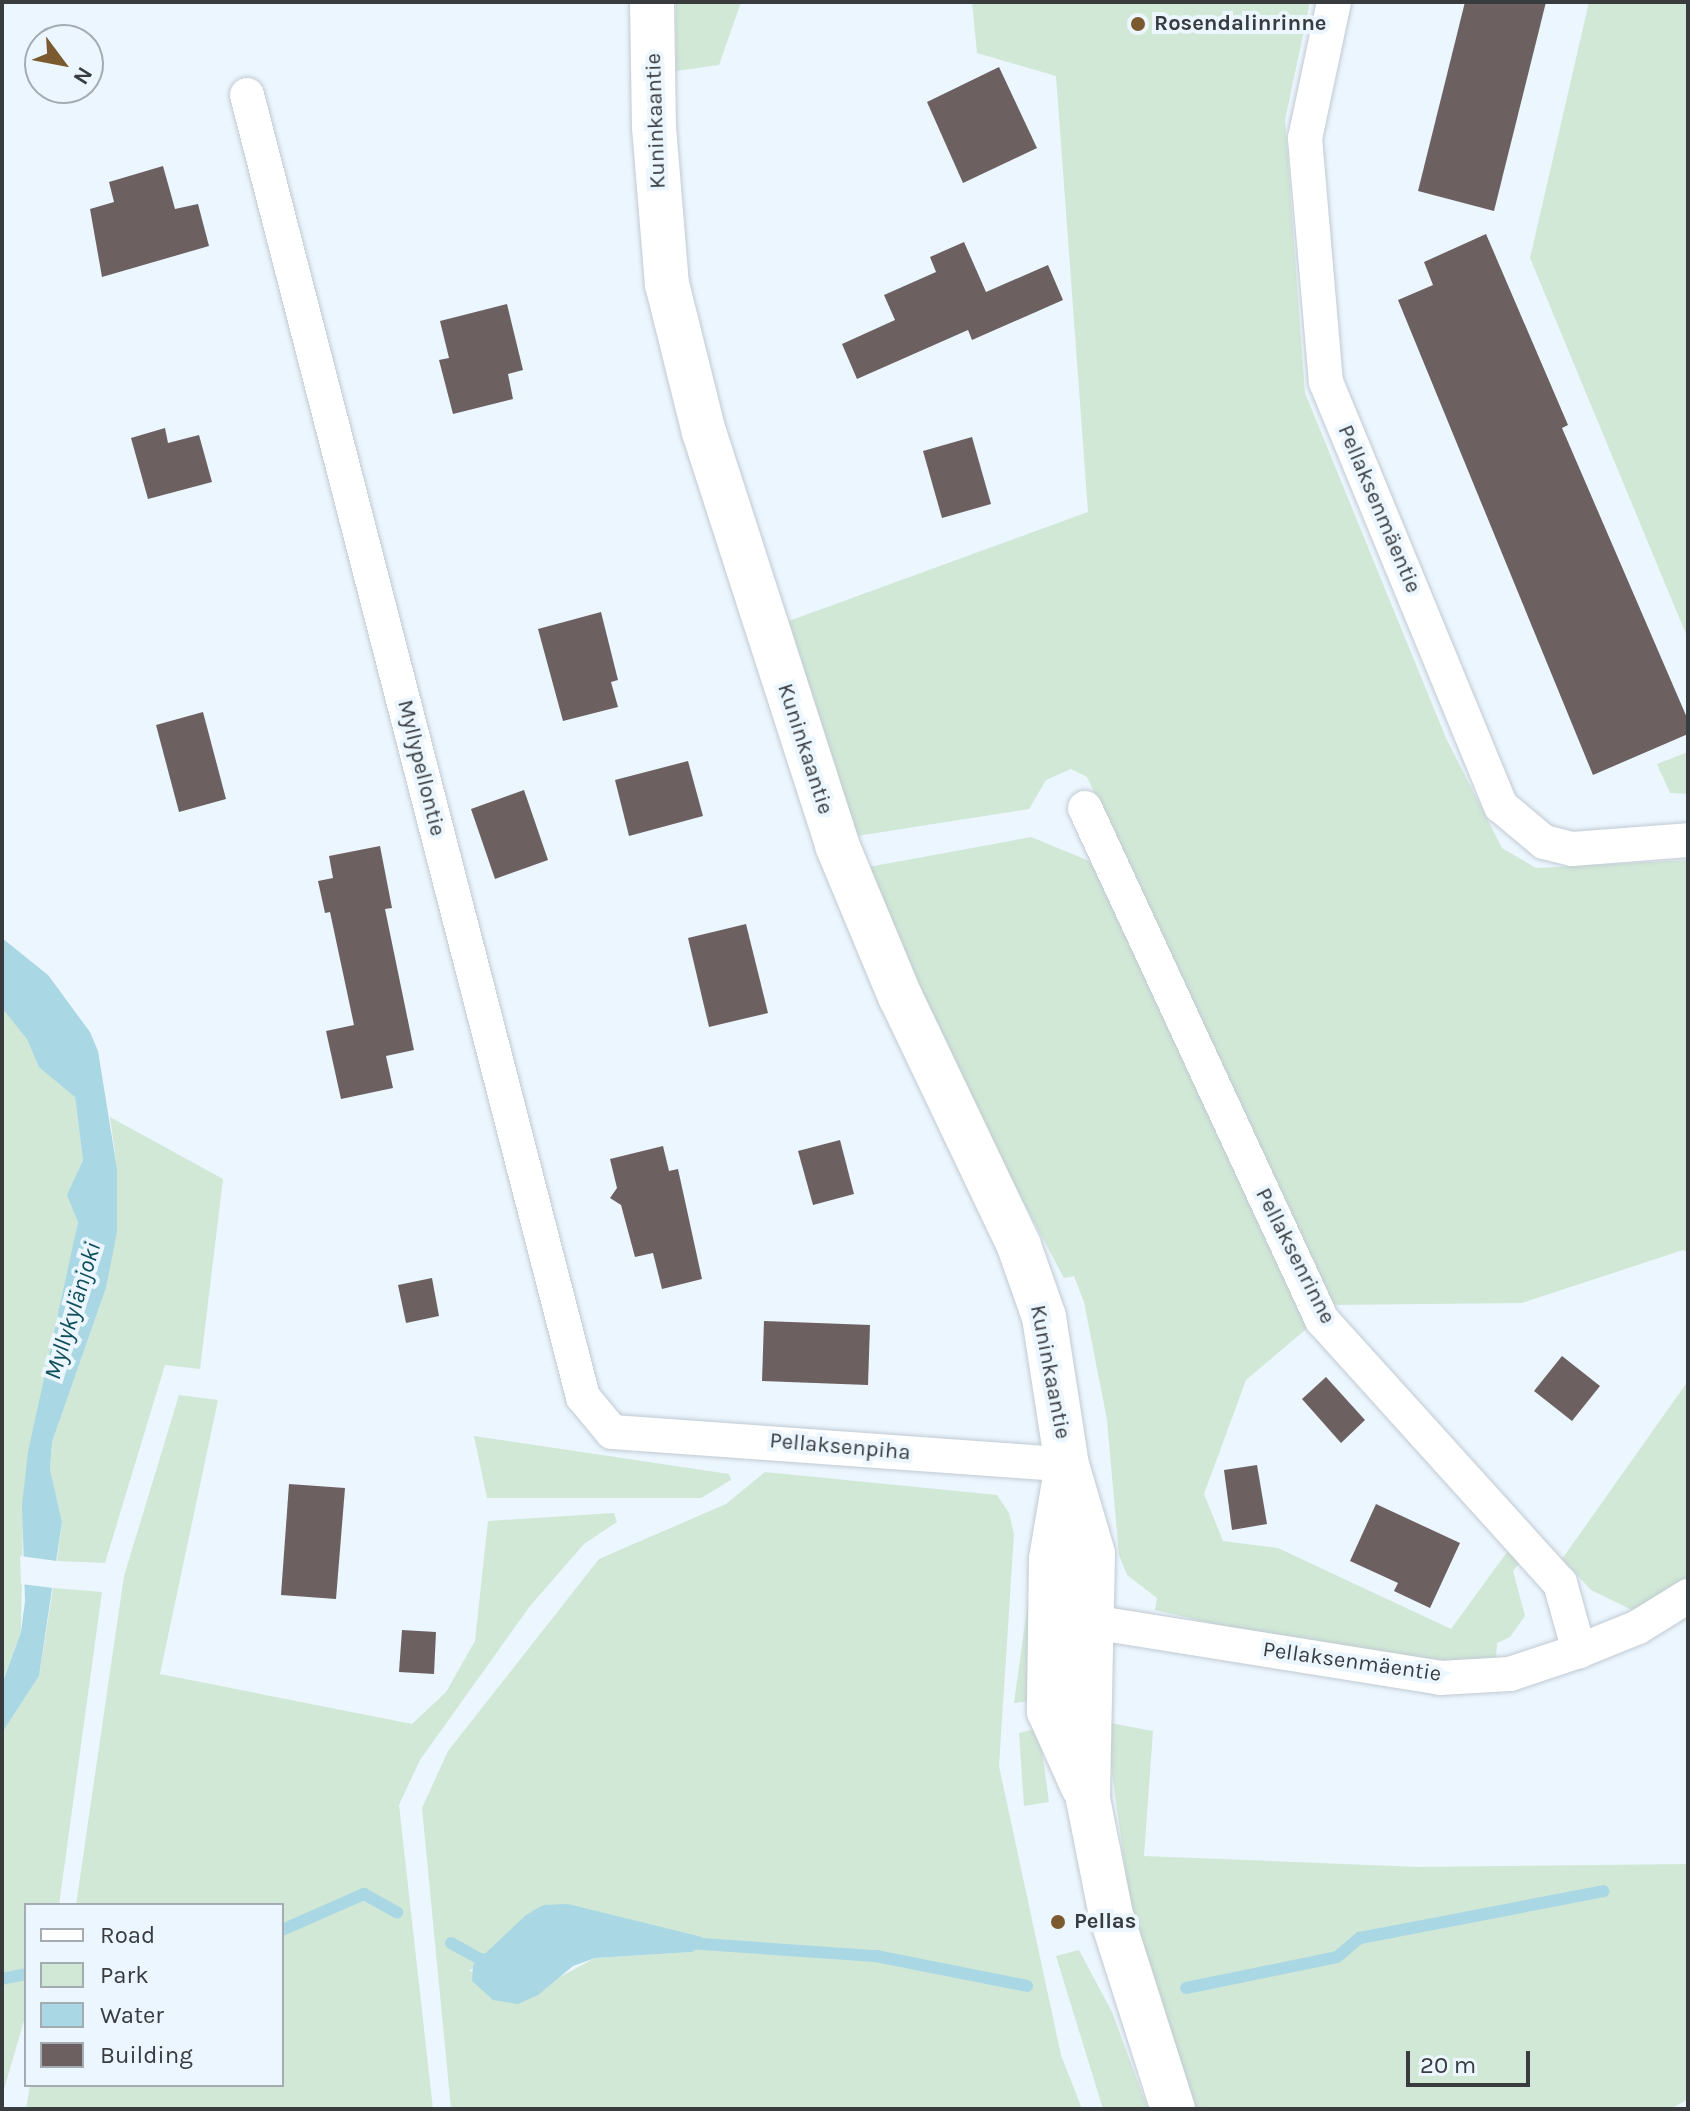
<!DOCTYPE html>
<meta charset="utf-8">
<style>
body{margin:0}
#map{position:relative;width:1690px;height:2111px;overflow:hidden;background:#ecf6fe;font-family:Karla,sans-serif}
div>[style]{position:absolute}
.green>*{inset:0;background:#d1e8d7}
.water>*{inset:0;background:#aad7e4}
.pier>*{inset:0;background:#ecf6fe}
.stream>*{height:12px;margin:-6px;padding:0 6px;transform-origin:6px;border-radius:6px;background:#aad7e4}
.building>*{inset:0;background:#6c6160}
.roads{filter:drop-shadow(0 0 2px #c1cad2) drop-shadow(0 0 2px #c1cad2)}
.street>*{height:34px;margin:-17px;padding:0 17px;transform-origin:17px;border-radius:17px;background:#fff}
.secondary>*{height:44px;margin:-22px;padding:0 22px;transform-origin:22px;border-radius:22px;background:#fff}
.dots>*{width:22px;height:22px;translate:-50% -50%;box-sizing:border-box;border:4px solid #ecf6fe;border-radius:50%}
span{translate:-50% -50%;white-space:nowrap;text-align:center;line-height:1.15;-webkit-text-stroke:8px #ecf6fe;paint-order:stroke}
.poi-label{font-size:22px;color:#383c3f;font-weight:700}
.left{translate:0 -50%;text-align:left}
.street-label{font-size:22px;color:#383c3f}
.water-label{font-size:24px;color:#0f4f5c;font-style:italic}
.frame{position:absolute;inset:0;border:4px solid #383c3f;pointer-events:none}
.legend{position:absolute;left:24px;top:1903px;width:260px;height:184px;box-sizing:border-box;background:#ecf6fe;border:2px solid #a4acb2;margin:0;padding:10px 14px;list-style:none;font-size:24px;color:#383c3f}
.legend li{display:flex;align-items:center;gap:16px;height:40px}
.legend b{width:40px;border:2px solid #a4acb2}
.north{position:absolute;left:24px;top:24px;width:80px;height:80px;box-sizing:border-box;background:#ecf6fe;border:2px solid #a4acb2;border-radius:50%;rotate:122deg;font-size:22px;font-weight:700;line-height:32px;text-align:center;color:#383c3f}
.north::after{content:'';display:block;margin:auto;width:28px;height:36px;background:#7b5a30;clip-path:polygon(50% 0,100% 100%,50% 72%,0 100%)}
.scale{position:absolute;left:1406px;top:2051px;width:124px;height:36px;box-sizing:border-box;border:4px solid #383c3f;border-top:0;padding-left:10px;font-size:24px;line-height:28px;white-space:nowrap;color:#383c3f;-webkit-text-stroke:6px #ecf6fe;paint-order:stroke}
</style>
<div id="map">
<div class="green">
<i style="clip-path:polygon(676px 2px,741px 2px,719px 65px,676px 71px)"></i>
<i style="clip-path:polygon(972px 2px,1310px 2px,1285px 120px,1305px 393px,1446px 738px,1502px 848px,1536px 868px,1688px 860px,1688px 1253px,1683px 1250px,1522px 1303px,1332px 1305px,1087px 777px,1071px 769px,1046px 780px,1029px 809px,857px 836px,789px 621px,1088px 512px,1056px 76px,977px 53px)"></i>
<i style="clip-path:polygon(1589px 2px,1688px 2px,1688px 639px,1530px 258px)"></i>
<i style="clip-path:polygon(1688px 752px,1688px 794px,1670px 793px,1657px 764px)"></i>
<i style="clip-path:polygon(1031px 837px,1099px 865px,1312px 1324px,1246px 1380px,1204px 1494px,1223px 1541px,1278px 1548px,1451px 1629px,1510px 1548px,1520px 1562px,1513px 1571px,1525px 1616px,1510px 1637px,1497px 1643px,1496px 1658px,1445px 1662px,1260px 1635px,1155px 1610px,1157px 1598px,1127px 1575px,1119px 1555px,1107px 1420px,1084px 1302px,1074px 1276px,1064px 1278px,963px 1089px,863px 868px)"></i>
<i style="clip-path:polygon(2px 1003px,75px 1097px,83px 1160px,78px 1170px,80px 1211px,23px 1511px,21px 1632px,2px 1683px)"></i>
<i style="clip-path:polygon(110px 1117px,223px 1179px,200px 1369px,165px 1365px,105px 1563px,57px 1561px,62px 1522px,50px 1469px,52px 1442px,106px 1288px,117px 1169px)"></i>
<i style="clip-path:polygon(1688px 1381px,1688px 1581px,1656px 1602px,1632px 1610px,1591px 1590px,1562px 1559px)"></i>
<i style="clip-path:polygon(179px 1395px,218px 1400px,160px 1674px,412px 1724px,446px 1692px,475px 1641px,488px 1521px,614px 1513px,617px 1522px,584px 1544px,530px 1606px,420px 1760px,399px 1805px,433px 2109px,26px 2109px,30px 2085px,282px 2085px,282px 1905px,76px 1905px,124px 1576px)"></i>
<i style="clip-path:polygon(474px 1436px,729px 1474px,731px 1480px,701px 1498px,487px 1498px)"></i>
<i style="clip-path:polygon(evenodd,765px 1472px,997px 1495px,1009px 1513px,1014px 1534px,999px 1766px,1061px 2055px,1082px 2109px,451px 2109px,422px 1808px,448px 1751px,599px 1559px,726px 1504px,765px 1472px,692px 1952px,595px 1958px,556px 1979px,469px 1971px,489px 1955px,692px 1952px)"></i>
<i style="clip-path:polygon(1032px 1573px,1037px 1700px,1014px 1703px)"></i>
<i style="clip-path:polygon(53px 1588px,102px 1592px,59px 1905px,26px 1905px,26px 2014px,2px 2096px,2px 1733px,39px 1676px)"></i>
<i style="clip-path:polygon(1105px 1722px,1153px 1731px,1144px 1856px,1419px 1867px,1688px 1864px,1688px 2099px,1671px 2109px,1186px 2109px,1130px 1903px)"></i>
<i style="clip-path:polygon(1039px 1728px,1049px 1802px,1024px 1806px,1019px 1733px)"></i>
<i style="clip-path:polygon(1079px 1950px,1112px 2012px,1148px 2109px,1103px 2109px,1056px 1956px)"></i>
</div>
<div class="water">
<i style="clip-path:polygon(2px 938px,48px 975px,90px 1032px,98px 1051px,117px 1169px,117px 1232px,106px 1288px,52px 1442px,50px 1469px,62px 1522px,39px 1676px,2px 1733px,2px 1684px,21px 1632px,25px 1601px,22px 1505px,28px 1452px,78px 1222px,67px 1195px,83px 1160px,75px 1097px,39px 1067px,27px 1039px,2px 1008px)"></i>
<i style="clip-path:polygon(568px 1904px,702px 1937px,703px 1945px,692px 1952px,595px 1958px,573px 1966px,538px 1995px,518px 2004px,493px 2000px,472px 1981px,473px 1965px,526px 1915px,543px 1905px)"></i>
</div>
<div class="pier">
<i style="clip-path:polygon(20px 1556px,57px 1561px,53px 1588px,21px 1584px)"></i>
</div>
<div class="stream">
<i style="left:282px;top:1930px;width:90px;rotate:-23.7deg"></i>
<i style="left:364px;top:1894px;width:38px;rotate:29deg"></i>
<i style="left:451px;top:1943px;width:33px;rotate:29deg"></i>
<i style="left:480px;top:1959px;width:16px;rotate:4deg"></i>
<i style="left:688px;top:1943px;width:188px;rotate:4deg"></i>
<i style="left:876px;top:1956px;width:154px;rotate:11.2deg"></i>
<i style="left:2px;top:1979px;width:25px;rotate:-12deg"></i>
<i style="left:1186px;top:1988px;width:154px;rotate:-11.6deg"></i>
<i style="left:1337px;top:1957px;width:30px;rotate:-40deg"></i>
<i style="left:1360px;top:1938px;width:248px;rotate:-10.9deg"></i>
</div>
<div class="building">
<i style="clip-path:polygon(1465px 2px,1546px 2px,1494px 211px,1418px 191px)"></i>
<i style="clip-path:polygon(999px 67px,1037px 148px,963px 183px,927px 102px)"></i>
<i style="clip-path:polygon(163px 166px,175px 209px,198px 204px,209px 246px,102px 277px,90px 209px,114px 202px,109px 182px)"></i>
<i style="clip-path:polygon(1486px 234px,1568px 425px,1562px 428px,1688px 720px,1688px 734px,1593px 775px,1398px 300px,1433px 285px,1424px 262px)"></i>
<i style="clip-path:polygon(964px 242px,986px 292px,1048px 265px,1063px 300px,972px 340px,968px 330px,857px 379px,842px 344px,895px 320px,884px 295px,936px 272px,930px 257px)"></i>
<i style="clip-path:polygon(507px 304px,523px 370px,508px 374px,513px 399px,453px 414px,439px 360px,449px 358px,440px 321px)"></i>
<i style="clip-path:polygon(165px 428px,168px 443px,199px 435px,212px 482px,148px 499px,131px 438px)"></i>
<i style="clip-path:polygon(972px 437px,991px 504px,942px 518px,923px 451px)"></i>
<i style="clip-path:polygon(601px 612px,618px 680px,611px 682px,618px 707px,563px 721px,538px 629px)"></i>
<i style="clip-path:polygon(203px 712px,226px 799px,179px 812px,156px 725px)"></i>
<i style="clip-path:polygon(688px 761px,703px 816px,629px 836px,615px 780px)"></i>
<i style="clip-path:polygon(524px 790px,548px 860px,495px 879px,471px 809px)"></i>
<i style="clip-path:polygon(380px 846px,392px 908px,385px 909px,414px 1050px,386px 1056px,393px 1088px,341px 1099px,326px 1031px,354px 1025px,330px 912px,325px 913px,318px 881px,333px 878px,329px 856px)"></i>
<i style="clip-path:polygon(746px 924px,768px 1013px,709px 1027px,688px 938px)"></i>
<i style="clip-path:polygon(840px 1140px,854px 1194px,813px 1205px,798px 1151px)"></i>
<i style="clip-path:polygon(663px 1146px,669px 1171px,678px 1169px,702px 1279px,662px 1289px,653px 1253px,635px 1257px,621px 1205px,610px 1198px,617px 1188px,610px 1159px)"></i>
<i style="clip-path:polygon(432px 1278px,439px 1316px,406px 1323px,398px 1285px)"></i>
<i style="clip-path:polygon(764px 1321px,870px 1325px,868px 1385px,762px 1381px)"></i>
<i style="clip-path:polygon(1562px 1356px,1600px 1386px,1572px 1421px,1534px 1391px)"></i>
<i style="clip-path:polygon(1326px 1377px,1365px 1420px,1341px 1443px,1302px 1399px)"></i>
<i style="clip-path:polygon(1257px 1465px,1267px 1524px,1232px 1530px,1224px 1470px)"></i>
<i style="clip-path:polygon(289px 1484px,345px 1488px,336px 1599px,281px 1595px)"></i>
<i style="clip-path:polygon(1376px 1504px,1460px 1543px,1430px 1608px,1394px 1591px,1398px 1583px,1350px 1561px)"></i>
<i style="clip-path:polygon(402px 1630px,436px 1632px,434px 1674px,399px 1672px)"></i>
</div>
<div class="roads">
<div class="street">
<i style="left:1334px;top:2px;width:139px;rotate:102deg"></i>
<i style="left:1305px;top:138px;width:245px;rotate:85.1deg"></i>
<i style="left:1326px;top:382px;width:459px;rotate:67.6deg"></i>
<i style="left:1501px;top:806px;width:56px;rotate:39.9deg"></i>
<i style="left:1544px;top:842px;width:29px;rotate:14deg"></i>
<i style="left:1572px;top:849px;width:116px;rotate:-4.4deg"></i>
<i style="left:247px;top:95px;width:1345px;rotate:75.53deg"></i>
<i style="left:583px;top:1397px;width:45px;rotate:50.4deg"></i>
<i style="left:612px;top:1432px;width:456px;rotate:4.1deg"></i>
<i style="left:1085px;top:808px;width:564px;rotate:65.16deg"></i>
<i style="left:1322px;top:1320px;width:355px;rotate:47.9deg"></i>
<i style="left:1560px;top:1583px;width:71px;rotate:74.4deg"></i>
<i style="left:1067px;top:1618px;width:378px;rotate:9.1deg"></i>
<i style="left:1440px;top:1678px;width:70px;rotate:-3.3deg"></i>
<i style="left:1510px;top:1674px;width:73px;rotate:-18.4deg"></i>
<i style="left:1579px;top:1651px;width:64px;rotate:-22.1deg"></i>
<i style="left:1638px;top:1627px;width:59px;rotate:-31.8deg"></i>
</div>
<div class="secondary">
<i style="left:652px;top:2px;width:125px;rotate:89.1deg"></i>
<i style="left:654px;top:127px;width:158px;rotate:85.3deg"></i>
<i style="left:667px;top:284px;width:153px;rotate:76deg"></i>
<i style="left:704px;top:432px;width:434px;rotate:72.1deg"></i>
<i style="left:837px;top:845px;width:164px;rotate:67.4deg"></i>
<i style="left:900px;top:996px;width:277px;rotate:64.5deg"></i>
<i style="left:1019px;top:1246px;width:75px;rotate:70.6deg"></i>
<i style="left:1044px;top:1317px;width:150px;rotate:81.2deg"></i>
<i style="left:1067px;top:1465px;width:93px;rotate:73.7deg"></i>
<i style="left:1093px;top:1554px;width:245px;rotate:91.2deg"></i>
<i style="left:1088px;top:1799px;width:118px;rotate:78.8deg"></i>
<i style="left:1111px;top:1915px;width:204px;rotate:72.3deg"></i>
<i style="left:1065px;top:1476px;width:84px;rotate:99.6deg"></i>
<i style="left:1051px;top:1559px;width:152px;rotate:90.8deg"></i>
<i style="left:1049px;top:1711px;width:83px;rotate:65.9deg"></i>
</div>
</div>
<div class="dots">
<i style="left:1138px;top:24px;background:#7b5a30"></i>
<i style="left:1058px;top:1922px;background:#7b5a30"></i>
</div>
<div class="poi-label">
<span class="left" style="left:1154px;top:24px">Rosendalinrinne</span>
<span class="left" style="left:1074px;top:1922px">Pellas</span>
</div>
<div class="street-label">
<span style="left:656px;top:121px;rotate:-92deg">Kuninkaantie</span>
<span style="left:1379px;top:509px;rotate:67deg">Pellaksenmäentie</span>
<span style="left:805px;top:749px;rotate:72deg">Kuninkaantie</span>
<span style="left:421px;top:768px;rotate:76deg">Myllypellontie</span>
<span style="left:1295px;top:1256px;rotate:63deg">Pellaksenrinne</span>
<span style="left:1050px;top:1372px;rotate:79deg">Kuninkaantie</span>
<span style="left:840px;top:1447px;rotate:5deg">Pellaksenpiha</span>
<span style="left:1352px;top:1662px;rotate:8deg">Pellaksenmäentie</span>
</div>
<div class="water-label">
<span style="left:73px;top:1311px;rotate:-73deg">Myllykylänjoki</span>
</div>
<div class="frame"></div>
<ul class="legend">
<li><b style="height:10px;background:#fff"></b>Road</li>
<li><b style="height:22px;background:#d1e8d7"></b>Park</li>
<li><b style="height:22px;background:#aad7e4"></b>Water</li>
<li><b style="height:22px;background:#6c6160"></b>Building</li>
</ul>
<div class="north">N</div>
<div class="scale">20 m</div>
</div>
